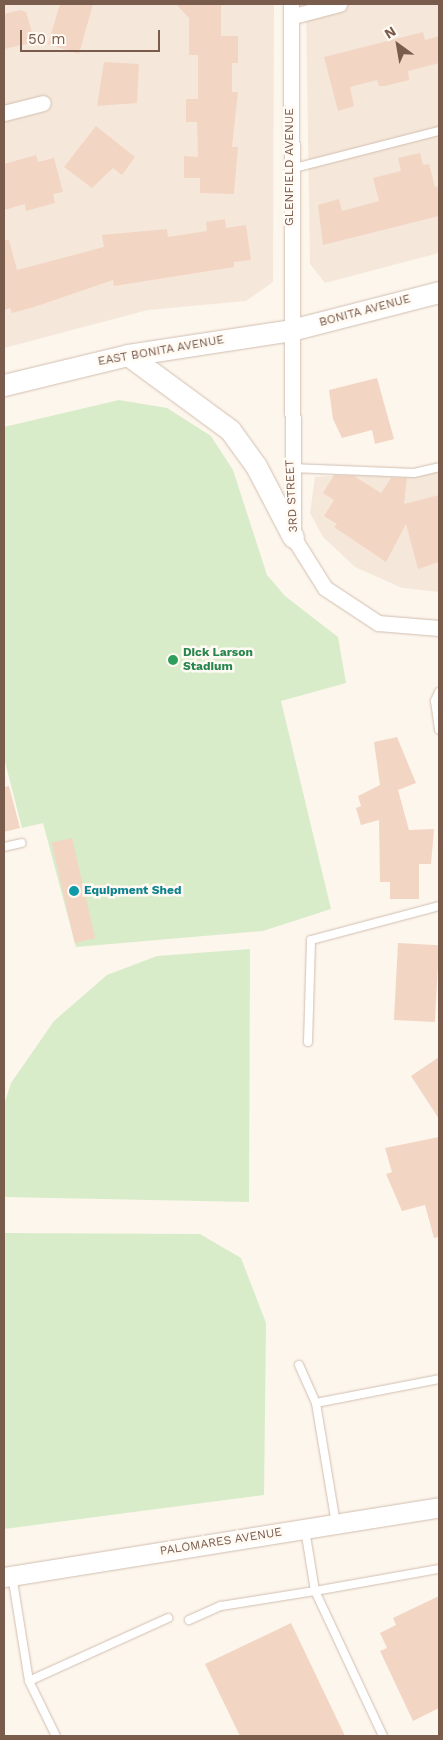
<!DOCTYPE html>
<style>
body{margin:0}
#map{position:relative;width:443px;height:1740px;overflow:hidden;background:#fdf6ec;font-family:"Work Sans",sans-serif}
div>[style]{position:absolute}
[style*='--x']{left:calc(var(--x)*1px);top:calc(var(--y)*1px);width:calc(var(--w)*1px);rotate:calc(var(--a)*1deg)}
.residential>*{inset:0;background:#f5e8da}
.green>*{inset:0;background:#d8ecc9}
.building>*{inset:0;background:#f3d5c3;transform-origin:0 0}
.roads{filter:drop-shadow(0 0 1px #d1beb0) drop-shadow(0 0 1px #d1beb0)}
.service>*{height:8px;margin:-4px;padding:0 4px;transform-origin:4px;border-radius:4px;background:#fff}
.minor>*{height:15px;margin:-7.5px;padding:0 7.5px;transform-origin:7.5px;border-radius:7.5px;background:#fff}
.tertiary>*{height:19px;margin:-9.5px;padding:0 9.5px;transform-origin:9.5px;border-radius:9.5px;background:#fff}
.secondary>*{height:21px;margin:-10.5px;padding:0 10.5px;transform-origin:10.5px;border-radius:10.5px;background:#fff}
.dots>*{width:14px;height:14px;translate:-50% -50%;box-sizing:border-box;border:2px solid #fffaf3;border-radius:50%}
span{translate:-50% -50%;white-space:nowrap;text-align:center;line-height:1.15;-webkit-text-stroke:5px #fffaf3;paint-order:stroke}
.street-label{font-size:12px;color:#7a5c4d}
.leisure-label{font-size:12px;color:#27864d;font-weight:700}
.left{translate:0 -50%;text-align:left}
.culture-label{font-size:12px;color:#0d838f;font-weight:700}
.frame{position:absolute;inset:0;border:5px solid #7a5c4d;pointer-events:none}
.north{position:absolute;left:373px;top:20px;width:50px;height:50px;-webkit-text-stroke:4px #fffaf3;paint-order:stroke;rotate:328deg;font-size:14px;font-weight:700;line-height:20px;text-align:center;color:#7a5c4d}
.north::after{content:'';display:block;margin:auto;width:18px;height:22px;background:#7a5c4d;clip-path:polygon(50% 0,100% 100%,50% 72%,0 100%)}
.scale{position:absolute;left:20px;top:30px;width:140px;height:22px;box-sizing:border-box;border:2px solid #7a5c4d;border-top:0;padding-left:6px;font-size:15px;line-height:18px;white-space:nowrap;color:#7a5c4d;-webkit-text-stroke:4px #fffaf3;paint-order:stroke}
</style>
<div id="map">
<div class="residential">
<i style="clip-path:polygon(4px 4px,274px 4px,273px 282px,246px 301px,148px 310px,4px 348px)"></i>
<i style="clip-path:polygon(306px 4px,439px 4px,439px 253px,325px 283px,310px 264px)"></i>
<i style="clip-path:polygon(439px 470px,439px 592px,402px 588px,355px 567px,323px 537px,310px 513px,315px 477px)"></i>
</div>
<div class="green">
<i style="clip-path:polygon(119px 400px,167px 408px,211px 436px,233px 470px,267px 575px,285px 596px,338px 637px,346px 683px,281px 701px,331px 909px,263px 931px,76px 947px,43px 823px,22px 828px,4px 758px,4px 427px)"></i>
<i style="clip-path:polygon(250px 949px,249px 1202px,4px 1197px,4px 1105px,11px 1083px,54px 1021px,107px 975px,157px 956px)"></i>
<i style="clip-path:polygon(4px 1233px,200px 1234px,241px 1258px,266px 1323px,264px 1495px,4px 1529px)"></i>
</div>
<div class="building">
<i style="clip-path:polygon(60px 4px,93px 4px,79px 54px,48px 44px)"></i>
<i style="clip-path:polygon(176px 4px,221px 4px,221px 36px,238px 36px,238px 63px,232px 63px,232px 92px,238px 92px,232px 147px,238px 147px,234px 194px,200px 193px,200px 178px,184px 178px,184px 156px,198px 157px,197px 122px,186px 122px,186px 99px,198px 99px,198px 55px,189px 55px,189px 18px)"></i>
<i style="clip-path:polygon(20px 10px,26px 12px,35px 42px,4px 49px,4px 14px)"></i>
<i style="clip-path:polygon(423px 32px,425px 40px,439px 36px,439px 63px,408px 71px,409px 80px,385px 86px,379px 86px,377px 80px,350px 87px,354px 106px,338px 111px,324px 57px)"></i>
<i style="clip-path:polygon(104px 62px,139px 64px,137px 103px,97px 106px)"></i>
<i style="clip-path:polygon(96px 126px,135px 157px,122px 175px,113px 168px,92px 188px,64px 167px)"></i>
<i style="clip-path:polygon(420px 153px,423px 165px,429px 164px,435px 187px,439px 186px,439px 216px,323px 245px,318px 205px,339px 199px,342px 211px,379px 201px,373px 178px,401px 171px,398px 158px)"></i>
<i style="clip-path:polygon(36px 155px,38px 162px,54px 158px,63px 192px,53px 194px,55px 203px,26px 211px,25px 204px,4px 210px,4px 164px)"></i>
<i style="clip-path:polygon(225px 219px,226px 228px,246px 225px,251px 260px,234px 262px,234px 267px,114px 286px,113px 280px,34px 307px,12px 313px,10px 308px,4px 310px,4px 240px,9px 240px,17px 270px,104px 247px,102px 235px,167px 229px,168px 237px,207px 231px,206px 222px)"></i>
<i style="clip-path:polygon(377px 378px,394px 439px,375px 444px,372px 430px,342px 438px,333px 419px,329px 390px)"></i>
<i style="clip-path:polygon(334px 475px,354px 476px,381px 493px,391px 478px,407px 478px,404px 504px,439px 495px,439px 562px,418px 569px,406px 524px,386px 562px,334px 527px,337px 524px,324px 516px,334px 500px,323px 493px)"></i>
<i style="clip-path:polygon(397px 737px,416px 783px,398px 790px,409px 830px,434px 829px,431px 864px,419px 864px,419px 899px,390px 899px,390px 882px,380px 882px,379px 820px,361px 825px,356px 808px,361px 806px,358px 796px,380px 785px,374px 742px)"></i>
<i style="clip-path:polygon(9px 786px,20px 828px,4px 832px,4px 787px)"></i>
<i style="left:72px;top:838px;width:103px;height:21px;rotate:77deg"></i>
<i style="left:398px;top:943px;width:41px;height:77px;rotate:3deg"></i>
<i style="clip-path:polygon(439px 1057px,439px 1119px,411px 1076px)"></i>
<i style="clip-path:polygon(439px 1137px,439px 1237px,434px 1238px,425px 1205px,402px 1211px,386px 1174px,392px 1172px,385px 1148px)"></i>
<i style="clip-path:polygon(439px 1596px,439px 1708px,413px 1721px,380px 1651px,387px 1648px,380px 1633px,396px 1625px,393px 1618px)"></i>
<i style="clip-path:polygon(291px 1623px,345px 1736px,240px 1736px,205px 1664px)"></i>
</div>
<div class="roads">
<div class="service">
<i style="--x:291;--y:169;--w:153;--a:-14.4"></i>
<i style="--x:291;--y:468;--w:123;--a:2.3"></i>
<i style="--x:414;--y:473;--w:26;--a:-13"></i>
<i style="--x:439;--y:692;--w:10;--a:114"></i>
<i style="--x:435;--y:701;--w:29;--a:82"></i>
<i style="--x:4;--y:847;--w:18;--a:-13"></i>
<i style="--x:308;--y:1042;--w:102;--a:-88.3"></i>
<i style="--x:311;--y:940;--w:132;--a:-14.9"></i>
<i style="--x:299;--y:1365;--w:42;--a:65.9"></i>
<i style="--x:316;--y:1403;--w:123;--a:80.6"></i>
<i style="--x:316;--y:1403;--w:125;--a:-11"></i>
<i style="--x:12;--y:1575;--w:107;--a:80.9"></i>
<i style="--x:29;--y:1681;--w:61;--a:63.9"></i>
<i style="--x:189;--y:1620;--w:35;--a:-24"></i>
<i style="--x:221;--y:1606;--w:95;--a:-9.1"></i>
<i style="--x:315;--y:1591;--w:63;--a:-99.2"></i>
<i style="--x:29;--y:1681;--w:153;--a:-24.4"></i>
<i style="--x:383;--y:1736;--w:160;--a:-115.1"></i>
<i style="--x:315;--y:1591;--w:126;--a:-10.1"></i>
</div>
<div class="minor">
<i style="--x:291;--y:4;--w:533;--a:89.79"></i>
<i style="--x:293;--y:537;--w:60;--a:57.9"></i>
<i style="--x:325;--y:588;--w:64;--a:33.4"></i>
<i style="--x:378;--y:623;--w:61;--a:4.7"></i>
<i style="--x:293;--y:16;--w:48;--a:-14.6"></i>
<i style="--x:4;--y:113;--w:40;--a:-14.4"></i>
</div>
<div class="tertiary">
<i style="--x:4;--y:1577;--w:441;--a:-9.1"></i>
</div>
<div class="secondary">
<i style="--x:128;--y:355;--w:127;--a:36.3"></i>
<i style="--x:230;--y:430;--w:44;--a:54.2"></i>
<i style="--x:256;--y:466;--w:80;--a:62.5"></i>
<i style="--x:4;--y:385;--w:128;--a:-13.6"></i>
<i style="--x:128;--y:355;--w:165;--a:-8.7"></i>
<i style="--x:291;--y:330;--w:153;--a:-14.4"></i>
</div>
</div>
<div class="dots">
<i style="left:173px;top:660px;background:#2e9e5b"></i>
<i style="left:74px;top:891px;background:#0f9aa8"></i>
</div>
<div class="street-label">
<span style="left:290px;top:167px;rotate:-90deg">GLENFIELD AVENUE</span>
<span style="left:365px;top:311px;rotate:-15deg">BONITA AVENUE</span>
<span style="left:161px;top:351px;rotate:-10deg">EAST BONITA AVENUE</span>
<span style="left:292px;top:496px;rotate:-93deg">3RD STREET</span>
<span style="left:221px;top:1542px;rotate:-9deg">PALOMARES AVENUE</span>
</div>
<div class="leisure-label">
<span class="left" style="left:183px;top:660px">Dick Larson<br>Stadium</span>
</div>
<div class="culture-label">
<span class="left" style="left:84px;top:891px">Equipment Shed</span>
</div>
<div class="frame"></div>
<div class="north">N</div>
<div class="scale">50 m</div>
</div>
